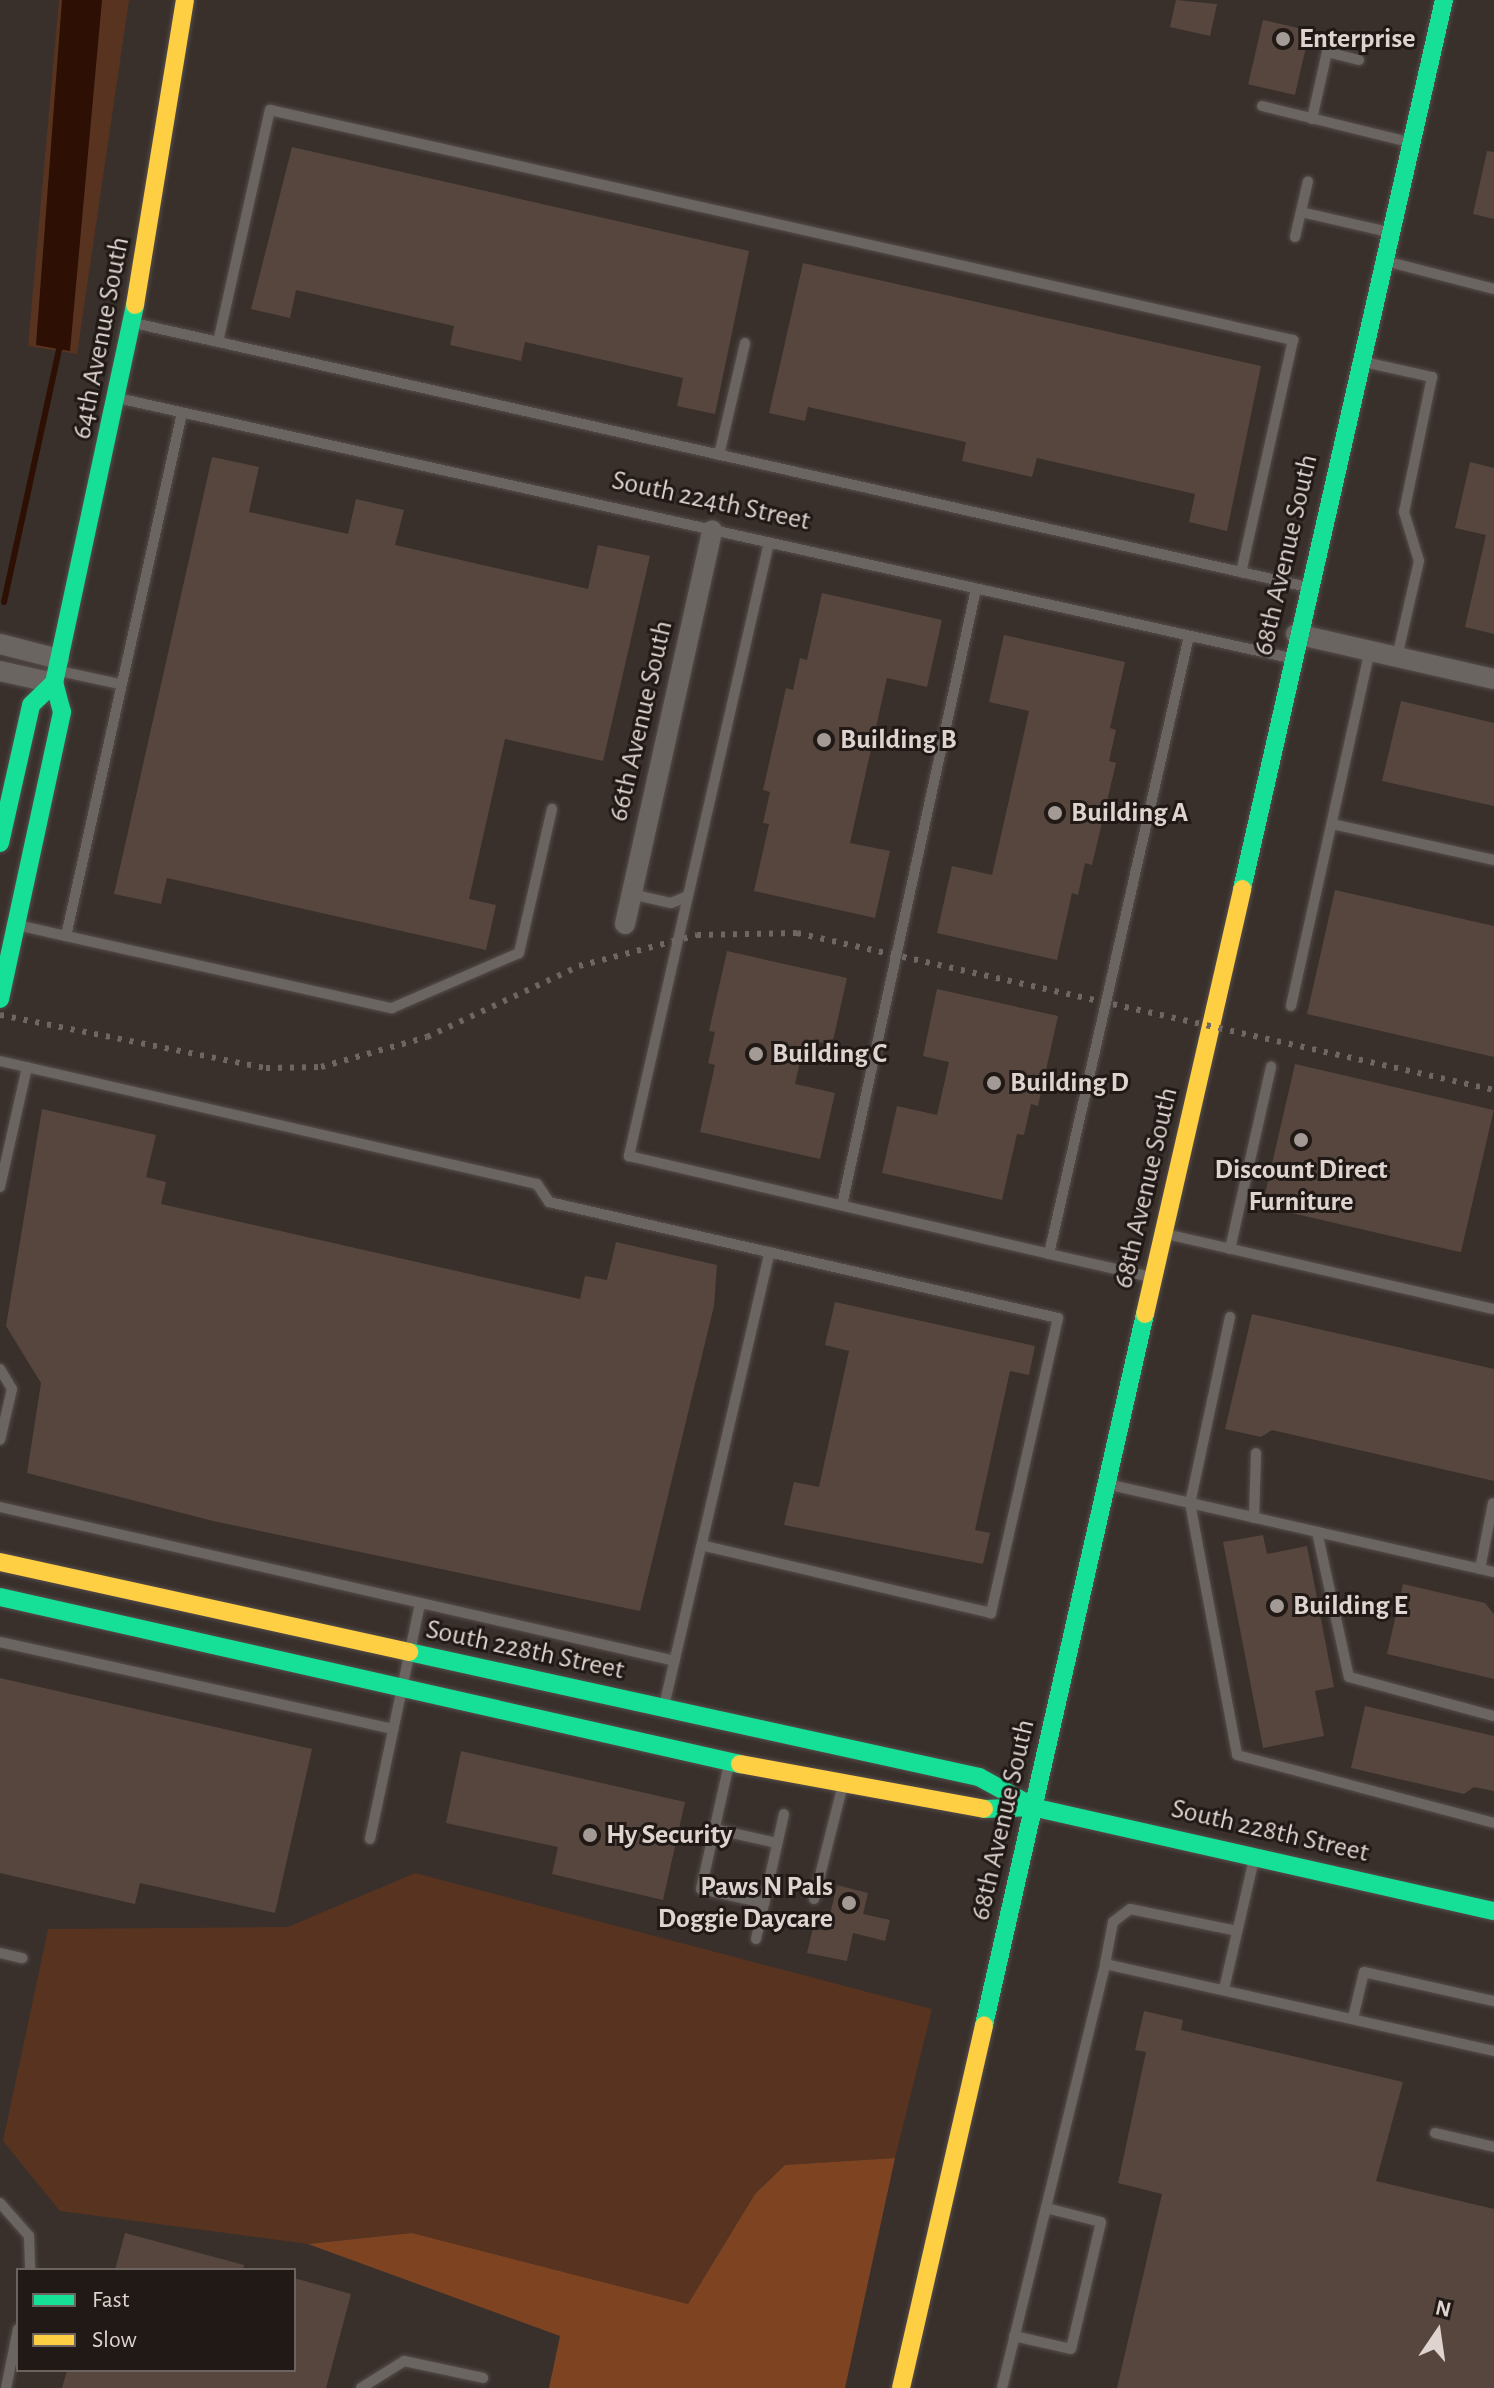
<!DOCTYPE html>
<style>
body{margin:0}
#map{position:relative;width:1494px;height:2388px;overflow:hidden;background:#39302c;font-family:"Alegreya Sans",sans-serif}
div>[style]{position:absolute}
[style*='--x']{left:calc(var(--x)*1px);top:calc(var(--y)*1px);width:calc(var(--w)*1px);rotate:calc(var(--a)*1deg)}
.green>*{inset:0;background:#573320}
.forest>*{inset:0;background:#7e4422}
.water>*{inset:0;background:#2e0f04}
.stream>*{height:6px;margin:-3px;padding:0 3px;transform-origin:3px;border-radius:3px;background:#2e0f04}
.building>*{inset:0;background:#56463d;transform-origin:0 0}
.roads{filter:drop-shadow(0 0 2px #554d4a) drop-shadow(0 0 2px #554d4a)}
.lane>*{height:10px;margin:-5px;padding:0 5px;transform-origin:5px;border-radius:5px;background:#6b6561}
.street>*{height:20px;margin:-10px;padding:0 10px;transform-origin:10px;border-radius:10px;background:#6b6561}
.fast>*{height:18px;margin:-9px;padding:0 9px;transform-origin:9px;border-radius:9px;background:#16e098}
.slow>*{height:18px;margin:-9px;padding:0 9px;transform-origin:9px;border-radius:9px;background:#ffcf43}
.rail>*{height:6px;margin-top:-3px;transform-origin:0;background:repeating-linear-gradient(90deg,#6d6663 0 4px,transparent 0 12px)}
.dots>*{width:22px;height:22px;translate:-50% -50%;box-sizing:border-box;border:4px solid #201915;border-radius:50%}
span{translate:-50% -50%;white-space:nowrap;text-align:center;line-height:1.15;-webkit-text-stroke:6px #201915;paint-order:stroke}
.poi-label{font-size:28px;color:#ded3ce;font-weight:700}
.left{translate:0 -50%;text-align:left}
.right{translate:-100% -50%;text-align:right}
.street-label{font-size:28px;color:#ded3ce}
.legend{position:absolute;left:16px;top:2268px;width:280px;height:104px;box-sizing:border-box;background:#201915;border:2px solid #6c635f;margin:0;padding:10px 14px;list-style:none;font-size:24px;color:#ded3ce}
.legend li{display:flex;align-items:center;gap:16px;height:40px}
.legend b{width:40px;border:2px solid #6c635f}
.north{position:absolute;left:1398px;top:2292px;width:80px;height:80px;-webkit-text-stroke:6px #201915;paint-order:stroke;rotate:13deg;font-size:22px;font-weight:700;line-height:32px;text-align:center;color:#ded3ce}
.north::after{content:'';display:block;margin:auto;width:28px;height:36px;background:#ded3ce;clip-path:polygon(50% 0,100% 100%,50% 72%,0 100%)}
</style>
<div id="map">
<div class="green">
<i style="clip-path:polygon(59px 0,129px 0,77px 354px,28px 346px)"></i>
<i style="clip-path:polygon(415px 1873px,932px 2009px,895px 2158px,785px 2165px,755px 2194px,688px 2304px,412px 2233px,308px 2244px,60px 2211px,3px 2141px,48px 1929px,288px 1927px)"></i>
</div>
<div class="forest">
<i style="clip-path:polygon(895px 2158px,845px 2388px,549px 2388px,560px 2336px,308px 2244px,412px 2233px,688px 2304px,755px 2194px,785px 2165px)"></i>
</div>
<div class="water">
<i style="clip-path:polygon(62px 0,102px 0,70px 351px,36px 345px)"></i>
</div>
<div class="stream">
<i style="--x:4;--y:602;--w:259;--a:-77.7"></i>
</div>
<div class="building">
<i style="clip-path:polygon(1176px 0,1217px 4px,1210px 36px,1170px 27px)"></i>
<i style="left:1263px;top:20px;width:48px;height:66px;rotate:13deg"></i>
<i style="clip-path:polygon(292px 147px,749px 251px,715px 414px,677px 406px,683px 378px,525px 342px,521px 361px,450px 345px,454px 326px,296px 290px,290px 318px,251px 309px)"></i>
<i style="clip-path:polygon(1487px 151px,1494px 152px,1494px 219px,1473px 214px)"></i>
<i style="clip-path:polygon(803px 263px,1261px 366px,1227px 531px,1189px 522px,1195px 494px,1037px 458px,1032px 477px,962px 461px,966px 442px,808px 407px,805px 421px,769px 413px)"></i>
<i style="clip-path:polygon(212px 457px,259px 467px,249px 512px,348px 534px,356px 499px,404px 510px,395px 545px,588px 589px,598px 545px,650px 556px,603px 761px,505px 739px,469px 899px,496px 905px,486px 950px,167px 878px,161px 904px,114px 894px)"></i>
<i style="clip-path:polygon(1470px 462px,1494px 468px,1494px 634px,1465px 627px,1486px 535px,1455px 528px)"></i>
<i style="clip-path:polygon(822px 593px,942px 620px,927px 687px,887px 678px,850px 843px,890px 851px,875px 918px,754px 891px,769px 824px,763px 823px,770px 792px,763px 790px,786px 688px,793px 690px,800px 658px,807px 660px)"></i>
<i style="clip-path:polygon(1004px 635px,1125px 662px,1110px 728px,1116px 730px,1109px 761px,1116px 763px,1092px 865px,1085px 863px,1078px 895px,1072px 893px,1057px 960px,937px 933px,952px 866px,992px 875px,1029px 711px,989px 702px)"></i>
<i style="clip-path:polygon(1401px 701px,1494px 723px,1494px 806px,1382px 781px)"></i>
<i style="clip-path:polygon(1335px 890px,1494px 926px,1494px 1057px,1307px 1014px)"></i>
<i style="clip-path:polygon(727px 951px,847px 978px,832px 1045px,805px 1039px,795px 1084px,835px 1093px,820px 1159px,700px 1132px,715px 1065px,708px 1063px,715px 1032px,709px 1031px)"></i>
<i style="clip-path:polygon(937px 989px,1058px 1016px,1038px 1106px,1031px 1104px,1024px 1135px,1017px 1134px,1002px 1200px,882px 1173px,897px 1106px,937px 1115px,949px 1062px,923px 1056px)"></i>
<i style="left:1295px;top:1064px;width:204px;height:146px;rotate:13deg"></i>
<i style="clip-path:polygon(42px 1109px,156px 1135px,146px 1177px,166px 1182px,161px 1204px,580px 1299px,585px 1276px,607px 1280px,616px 1242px,717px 1265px,714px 1306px,640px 1611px,213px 1521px,27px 1473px,41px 1383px,6px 1326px)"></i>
<i style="clip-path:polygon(835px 1302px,1035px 1346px,1029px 1375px,1010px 1371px,975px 1530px,990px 1533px,983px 1564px,784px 1525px,794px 1482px,819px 1487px,849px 1351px,825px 1345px)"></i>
<i style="clip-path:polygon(1252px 1314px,1494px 1369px,1494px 1481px,1272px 1430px,1261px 1437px,1225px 1429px)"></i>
<i style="clip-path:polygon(1263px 1535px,1267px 1554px,1307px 1546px,1334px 1687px,1315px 1691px,1324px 1736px,1263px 1748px,1223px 1542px)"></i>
<i style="clip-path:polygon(1403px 1584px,1485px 1603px,1494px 1614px,1494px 1679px,1387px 1654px)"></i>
<i style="clip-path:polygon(0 1678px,312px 1749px,275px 1913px,140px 1883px,135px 1904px,0 1873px)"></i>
<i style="clip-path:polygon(1365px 1706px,1494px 1736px,1494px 1791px,1474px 1787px,1464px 1794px,1351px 1768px)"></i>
<i style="clip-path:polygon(461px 1751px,685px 1802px,663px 1900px,552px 1874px,558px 1847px,446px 1823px)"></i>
<i style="clip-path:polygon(837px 1885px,868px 1893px,863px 1914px,890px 1920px,885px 1941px,853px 1933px,847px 1961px,807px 1953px,813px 1928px,826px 1931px)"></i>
<i style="clip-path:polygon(1144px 2011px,1183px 2020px,1181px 2030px,1403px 2082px,1376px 2181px,1494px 2209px,1494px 2388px,1117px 2388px,1162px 2194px,1118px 2183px,1146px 2052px,1135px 2050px)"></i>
<i style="clip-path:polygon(125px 2233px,244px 2265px,243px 2270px,115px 2270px)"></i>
<i style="clip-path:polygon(294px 2278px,351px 2294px,326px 2388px,62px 2388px,67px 2371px,294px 2370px)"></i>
</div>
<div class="roads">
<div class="lane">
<i style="--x:1262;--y:106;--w:151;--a:13.8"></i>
<i style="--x:1312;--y:119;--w:69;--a:-77.4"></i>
<i style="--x:1327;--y:52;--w:33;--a:14"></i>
<i style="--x:1301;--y:212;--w:89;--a:12.9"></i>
<i style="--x:1295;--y:237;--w:57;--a:-76.9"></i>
<i style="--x:1389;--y:262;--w:108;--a:14.4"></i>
<i style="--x:134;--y:323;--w:1202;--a:12.68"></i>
<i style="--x:218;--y:342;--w:238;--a:-77.4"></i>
<i style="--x:270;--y:110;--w:1049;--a:12.67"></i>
<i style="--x:1293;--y:340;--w:238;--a:102.6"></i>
<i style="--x:1364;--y:362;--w:70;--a:12.4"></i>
<i style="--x:1432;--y:377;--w:138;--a:101.7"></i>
<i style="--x:1404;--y:512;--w:51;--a:73"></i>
<i style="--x:1419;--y:561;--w:98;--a:102.9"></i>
<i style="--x:122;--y:399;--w:1196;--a:12.5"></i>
<i style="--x:719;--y:455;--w:115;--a:-76.9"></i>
<i style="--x:59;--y:671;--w:61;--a:12.2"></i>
<i style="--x:1332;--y:824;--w:166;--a:12.5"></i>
<i style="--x:631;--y:894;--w:41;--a:12.7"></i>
<i style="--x:671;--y:903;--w:18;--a:-22"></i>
<i style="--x:688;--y:896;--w:362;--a:-77.1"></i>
<i style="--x:688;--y:896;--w:267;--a:102.8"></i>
<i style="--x:629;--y:1156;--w:431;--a:13.1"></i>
<i style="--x:17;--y:925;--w:50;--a:12.7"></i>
<i style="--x:66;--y:936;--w:536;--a:-77.49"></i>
<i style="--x:66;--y:936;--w:334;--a:12.5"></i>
<i style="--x:392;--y:1008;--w:138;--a:-23.4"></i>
<i style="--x:519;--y:953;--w:148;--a:-77.1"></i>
<i style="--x:1291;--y:1006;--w:364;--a:-77.5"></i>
<i style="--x:0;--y:1061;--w:551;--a:12.9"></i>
<i style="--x:537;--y:1184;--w:22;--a:56"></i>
<i style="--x:549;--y:1202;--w:522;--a:12.84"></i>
<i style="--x:1058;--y:1318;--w:303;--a:102.8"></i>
<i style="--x:991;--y:1613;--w:297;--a:-166.8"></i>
<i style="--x:0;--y:1187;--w:123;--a:-77.3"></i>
<i style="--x:842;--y:1205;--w:630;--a:-77.73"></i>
<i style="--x:1166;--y:1234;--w:336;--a:12.9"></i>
<i style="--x:1230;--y:1249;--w:187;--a:-77.3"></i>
<i style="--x:1151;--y:1277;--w:105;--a:-167.3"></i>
<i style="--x:1049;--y:1254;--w:634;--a:-77.24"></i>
<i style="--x:1230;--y:1317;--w:190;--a:102.1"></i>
<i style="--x:1190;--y:1503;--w:256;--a:79.4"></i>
<i style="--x:1237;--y:1755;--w:266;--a:14.8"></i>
<i style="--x:0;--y:1369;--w:23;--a:59"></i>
<i style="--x:12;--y:1389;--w:52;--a:103.2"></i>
<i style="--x:1111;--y:1485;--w:393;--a:12.8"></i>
<i style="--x:0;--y:1507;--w:692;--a:12.85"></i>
<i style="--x:1254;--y:1518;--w:65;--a:-88.2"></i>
<i style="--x:1317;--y:1532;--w:148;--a:77.6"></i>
<i style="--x:1349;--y:1677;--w:150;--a:15.1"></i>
<i style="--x:1480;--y:1569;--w:67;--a:-78.9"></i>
<i style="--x:0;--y:1642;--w:403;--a:12.5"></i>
<i style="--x:664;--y:1706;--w:466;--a:-76.9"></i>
<i style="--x:729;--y:1764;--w:128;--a:102.6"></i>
<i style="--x:701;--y:1889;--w:65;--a:12.5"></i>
<i style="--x:714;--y:1829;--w:65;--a:12.5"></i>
<i style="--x:370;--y:1839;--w:240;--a:-78"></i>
<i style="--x:814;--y:1899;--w:114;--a:-75.8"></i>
<i style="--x:756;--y:1939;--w:128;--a:-77.4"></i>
<i style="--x:0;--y:1953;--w:23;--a:13"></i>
<i style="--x:1105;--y:1964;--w:43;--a:-79.2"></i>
<i style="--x:1113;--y:1922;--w:21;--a:-37"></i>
<i style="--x:1130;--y:1909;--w:109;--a:11.6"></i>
<i style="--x:1224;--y:1989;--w:133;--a:-77"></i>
<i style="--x:1353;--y:2018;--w:47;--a:-76.6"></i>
<i style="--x:1364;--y:1972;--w:133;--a:12.6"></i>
<i style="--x:1435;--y:2133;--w:61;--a:13.3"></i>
<i style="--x:0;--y:2203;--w:44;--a:48.7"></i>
<i style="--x:29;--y:2236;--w:34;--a:88"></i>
<i style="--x:1014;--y:2336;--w:58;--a:12.8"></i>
<i style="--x:1071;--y:2349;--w:130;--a:-76.7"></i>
<i style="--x:1101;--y:2222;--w:57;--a:-165.7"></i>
<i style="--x:6;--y:2388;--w:60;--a:-78.5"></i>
<i style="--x:361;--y:2388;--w:51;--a:-32.1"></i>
<i style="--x:404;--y:2361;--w:81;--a:12.1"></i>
<i style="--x:1002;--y:2388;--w:436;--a:-76.3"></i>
<i style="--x:1105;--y:1964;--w:399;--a:12.6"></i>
</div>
<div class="street">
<i style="--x:1296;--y:634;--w:203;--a:12.8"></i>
<i style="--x:0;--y:644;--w:61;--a:14.3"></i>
<i style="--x:0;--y:671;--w:55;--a:12.5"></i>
<i style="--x:625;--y:924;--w:403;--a:-77.5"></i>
</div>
<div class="fast">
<i style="--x:0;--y:843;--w:141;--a:-77.3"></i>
<i style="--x:31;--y:705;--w:32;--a:-44"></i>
<i style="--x:1242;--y:889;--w:912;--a:-77.2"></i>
<i style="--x:0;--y:999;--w:294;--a:-77.8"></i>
<i style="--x:62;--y:712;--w:30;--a:-105"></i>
<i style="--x:54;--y:683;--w:387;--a:-77.9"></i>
<i style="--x:0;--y:1597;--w:759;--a:12.72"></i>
<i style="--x:409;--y:1652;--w:584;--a:12.37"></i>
<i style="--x:979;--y:1777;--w:60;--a:28.7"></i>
<i style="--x:984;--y:1809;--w:48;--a:-2.4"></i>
<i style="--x:1032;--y:1807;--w:474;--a:12.7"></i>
<i style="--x:984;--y:2025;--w:729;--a:-77.24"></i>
</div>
<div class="slow">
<i style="--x:135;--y:305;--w:309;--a:-80.7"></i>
<i style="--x:1145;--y:1314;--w:436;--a:-77.1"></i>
<i style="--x:0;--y:1562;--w:419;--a:12.4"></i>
<i style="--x:740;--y:1764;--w:248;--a:10.4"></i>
<i style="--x:901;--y:2388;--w:372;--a:-77.1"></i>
</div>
</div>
<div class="rail">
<i style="--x:0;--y:1015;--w:271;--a:11.3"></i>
<i style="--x:266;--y:1068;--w:55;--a:-1"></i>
<i style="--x:321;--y:1067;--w:110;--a:-15.8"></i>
<i style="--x:427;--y:1037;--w:168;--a:-25"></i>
<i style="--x:579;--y:966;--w:122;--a:-14.7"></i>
<i style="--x:697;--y:935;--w:100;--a:-1.1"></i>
<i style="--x:797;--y:933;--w:714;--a:12.69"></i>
</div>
<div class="dots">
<i style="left:1283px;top:39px;background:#a49a95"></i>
<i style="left:824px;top:740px;background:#a49a95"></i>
<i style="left:1055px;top:813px;background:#a49a95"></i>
<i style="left:756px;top:1054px;background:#a49a95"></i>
<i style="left:994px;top:1083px;background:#a49a95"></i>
<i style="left:1301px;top:1140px;background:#a49a95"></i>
<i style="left:1277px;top:1606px;background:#a49a95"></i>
<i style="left:590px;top:1835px;background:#a49a95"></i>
<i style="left:849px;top:1903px;background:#a49a95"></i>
</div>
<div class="poi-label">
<span class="left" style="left:1299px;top:39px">Enterprise</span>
<span class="left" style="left:840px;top:740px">Building B</span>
<span class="left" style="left:1071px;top:813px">Building A</span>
<span class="left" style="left:772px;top:1054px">Building C</span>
<span class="left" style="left:1010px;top:1083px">Building D</span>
<span style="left:1301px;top:1186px">Discount Direct<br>Furniture</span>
<span class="left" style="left:1293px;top:1606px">Building E</span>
<span class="left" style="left:606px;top:1835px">Hy Security</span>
<span class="right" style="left:833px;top:1903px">Paws N Pals<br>Doggie Daycare</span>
</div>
<div class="street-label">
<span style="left:101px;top:338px;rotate:-79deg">64th Avenue South</span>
<span style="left:711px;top:501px;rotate:12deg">South 224th Street</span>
<span style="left:1286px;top:555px;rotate:-77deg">68th Avenue South</span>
<span style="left:641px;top:721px;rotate:-77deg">66th Avenue South</span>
<span style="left:1146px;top:1188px;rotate:-77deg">68th Avenue South</span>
<span style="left:525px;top:1650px;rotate:12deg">South 228th Street</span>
<span style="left:1003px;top:1820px;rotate:-77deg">68th Avenue South</span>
<span style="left:1270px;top:1831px;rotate:13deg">South 228th Street</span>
</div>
<ul class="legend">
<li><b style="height:10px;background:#16e098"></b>Fast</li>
<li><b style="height:10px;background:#ffcf43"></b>Slow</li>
</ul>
<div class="north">N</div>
</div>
